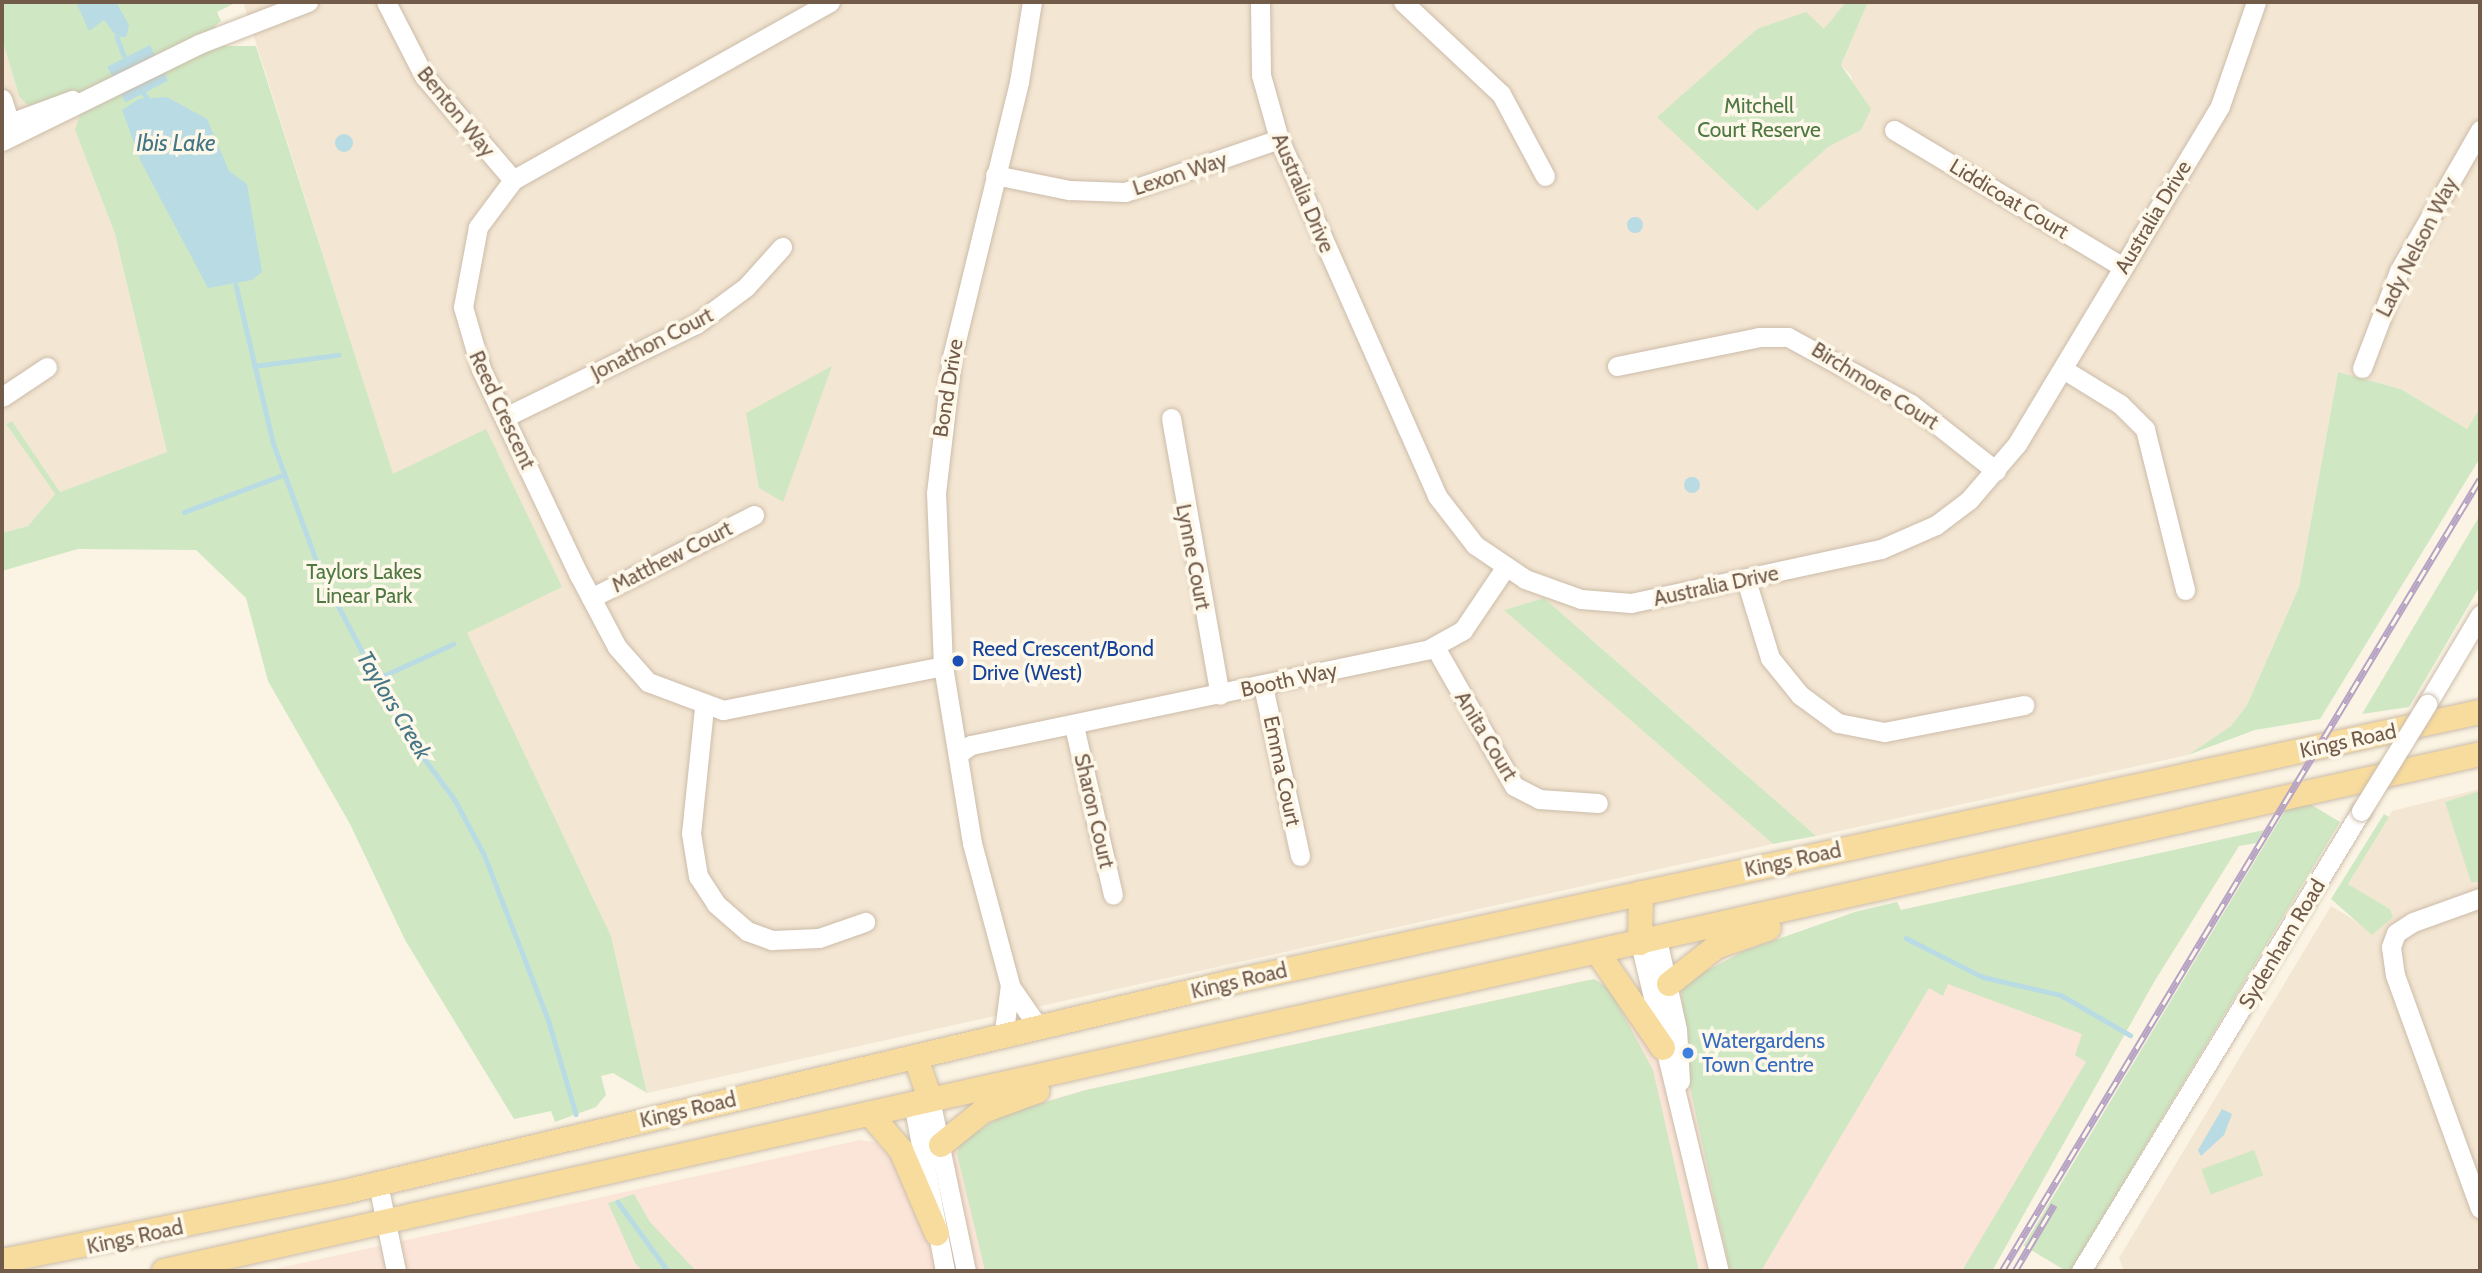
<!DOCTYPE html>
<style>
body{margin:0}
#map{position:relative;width:2482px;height:1273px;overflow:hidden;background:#fbf4e4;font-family:Cabin,sans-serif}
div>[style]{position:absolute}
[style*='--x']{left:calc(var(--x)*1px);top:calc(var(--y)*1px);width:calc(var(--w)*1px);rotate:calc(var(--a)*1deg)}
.residential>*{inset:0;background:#f3e6d2}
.commercial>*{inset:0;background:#fbe5d8}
.green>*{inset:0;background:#cfe8c3;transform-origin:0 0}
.water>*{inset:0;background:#b9dbe4;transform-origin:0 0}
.round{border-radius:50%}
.stream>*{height:4.5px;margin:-2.25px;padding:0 2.25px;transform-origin:2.25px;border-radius:2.25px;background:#b9dbe4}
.roads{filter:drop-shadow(0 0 2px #ccbcaa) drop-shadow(0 0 2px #ccbcaa)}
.minor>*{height:19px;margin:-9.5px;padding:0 9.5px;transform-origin:9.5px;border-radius:9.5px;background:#fff}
.major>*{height:24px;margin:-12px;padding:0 12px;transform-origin:12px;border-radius:12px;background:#f8dc9e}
.rail>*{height:7px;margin-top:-3.5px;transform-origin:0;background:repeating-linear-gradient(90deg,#fef8ea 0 13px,#b7a3c4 0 26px);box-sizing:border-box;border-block:2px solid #b7a3c4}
.bridges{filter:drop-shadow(0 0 2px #ccbcaa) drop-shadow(0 0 2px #ccbcaa)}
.minor-bridge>*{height:19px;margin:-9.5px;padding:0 9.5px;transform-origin:9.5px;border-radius:9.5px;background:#fff}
.dots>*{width:19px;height:19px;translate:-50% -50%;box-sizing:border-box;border:4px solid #fef8ea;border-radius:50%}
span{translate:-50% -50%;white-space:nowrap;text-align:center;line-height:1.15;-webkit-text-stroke:7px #fef8ea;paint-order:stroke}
.park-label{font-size:21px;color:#4f7842}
.street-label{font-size:21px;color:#735b4a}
.transit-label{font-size:21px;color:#164399}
.left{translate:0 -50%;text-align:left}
.shop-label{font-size:21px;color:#366cbe}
.water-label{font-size:23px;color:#457685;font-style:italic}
.frame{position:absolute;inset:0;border:4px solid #735b4a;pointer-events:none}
</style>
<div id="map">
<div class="residential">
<i style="clip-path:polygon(243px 2px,1846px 2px,1824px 30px,1757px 29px,1658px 117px,1757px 211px,1828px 147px,1861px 130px,1851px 75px,1841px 65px,1868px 2px,2480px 2px,2480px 408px,2467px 429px,2401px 389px,2338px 372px,2299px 587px,2247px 705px,2231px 726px,2188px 755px,1816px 836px,1544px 598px,1505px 610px,1773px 844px,647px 1093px,611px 936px,466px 632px,562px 586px,393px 475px)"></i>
<i style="clip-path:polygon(2px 38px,19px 96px,71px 93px,80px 114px,75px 130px,115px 234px,167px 452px,60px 492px,12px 421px,6px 424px,55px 494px,28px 526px,2px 533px)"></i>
<i style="clip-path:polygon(2480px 789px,2480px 1271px,2124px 1271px,2119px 1258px,2331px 906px,2369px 929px,2385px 921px,2390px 909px,2348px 884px,2392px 811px)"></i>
</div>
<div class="commercial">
<i style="clip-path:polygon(2239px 846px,2154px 982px,1992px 1271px,266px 1271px,860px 1140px,875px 1142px,890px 1157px,961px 1142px,1020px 1108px,1086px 1090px,1587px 980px,1602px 982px,1613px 993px,1690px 971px,1696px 977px,1744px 951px,1897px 902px,1901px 910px)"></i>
</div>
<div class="green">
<i style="clip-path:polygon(2px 2px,237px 2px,217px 12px,221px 21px,215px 26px,225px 46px,256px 46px,393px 474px,486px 429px,562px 587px,467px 633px,611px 936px,647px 1093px,613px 1073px,601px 1076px,606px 1095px,596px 1107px,555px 1122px,551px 1111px,514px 1119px,405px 940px,350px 824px,268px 681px,246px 598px,196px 550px,78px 549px,2px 571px,2px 533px,28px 526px,55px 494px,6px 424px,12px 421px,60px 492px,167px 452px,115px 234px,75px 130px,80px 114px,70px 93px,29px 107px,19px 96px,2px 38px)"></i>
<i style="clip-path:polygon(1846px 2px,1868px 2px,1841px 65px,1871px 109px,1861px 130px,1828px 147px,1757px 211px,1657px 117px,1757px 29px,1806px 12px,1824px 29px)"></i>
<i style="clip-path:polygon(832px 366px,783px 502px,759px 488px,746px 413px)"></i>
<i style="clip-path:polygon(2338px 372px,2401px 389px,2467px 429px,2480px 408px,2480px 458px,2320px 719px,2255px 730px,2188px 755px,2231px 726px,2247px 705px,2299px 587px)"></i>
<i style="clip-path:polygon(2480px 515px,2480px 586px,2409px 707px,2362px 714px)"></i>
<i style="clip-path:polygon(1544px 598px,1714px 747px,1816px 836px,1773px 844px,1504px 610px)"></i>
<i style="clip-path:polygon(2480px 791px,2480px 882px,2471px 882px,2445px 802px)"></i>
<i style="clip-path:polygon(2384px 814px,2389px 817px,2348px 884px,2390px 909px,2393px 917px,2372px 935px,2331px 899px)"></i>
<i style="left:2340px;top:822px;width:526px;height:53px;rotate:121deg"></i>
<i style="clip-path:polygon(2264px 830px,2257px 843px,2239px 846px,2154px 982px,1992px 1271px,1962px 1271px,2086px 1062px,2075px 1055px,2082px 1034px,1948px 984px,1943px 996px,1929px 988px,1761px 1271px,1730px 1271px,1689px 1083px,1681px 984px,1744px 951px,1855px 912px,1897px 902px,1901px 910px)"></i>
<i style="clip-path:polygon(1594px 979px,1610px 990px,1653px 1070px,1699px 1271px,985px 1271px,957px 1154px,961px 1142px,1003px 1115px,1086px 1090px)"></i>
<i style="left:2254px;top:1150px;width:27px;height:56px;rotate:70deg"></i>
<i style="clip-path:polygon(634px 1194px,650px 1222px,696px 1271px,643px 1271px,635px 1263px,608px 1203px)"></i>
</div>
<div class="water">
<i style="clip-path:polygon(76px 2px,116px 2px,129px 25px,126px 37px,117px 37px,104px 20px,89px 31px)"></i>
<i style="left:150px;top:45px;width:40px;height:48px;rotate:63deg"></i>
<i style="clip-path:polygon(167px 97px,207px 119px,229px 171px,247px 184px,262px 272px,252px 280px,208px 288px,141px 162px,122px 110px,139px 99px)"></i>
<i class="round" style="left:335px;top:134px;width:18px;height:18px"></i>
<i class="round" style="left:1627px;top:217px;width:16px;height:16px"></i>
<i class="round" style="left:1684px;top:477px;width:16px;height:16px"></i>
<i style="clip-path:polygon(2222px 1109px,2232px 1114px,2224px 1135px,2201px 1156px,2198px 1150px)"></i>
</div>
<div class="stream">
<i style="--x:117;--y:37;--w:19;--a:69"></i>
<i style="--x:143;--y:92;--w:7;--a:56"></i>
<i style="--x:236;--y:285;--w:161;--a:76.7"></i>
<i style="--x:273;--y:442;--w:140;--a:69.9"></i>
<i style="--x:321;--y:573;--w:178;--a:62.3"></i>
<i style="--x:404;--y:731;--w:86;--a:53.5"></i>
<i style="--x:455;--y:800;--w:61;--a:61.8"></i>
<i style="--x:484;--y:854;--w:180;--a:68.8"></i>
<i style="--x:549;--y:1022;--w:96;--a:73.6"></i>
<i style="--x:254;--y:366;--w:85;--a:-7.5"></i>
<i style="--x:184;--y:512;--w:106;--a:-20.5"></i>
<i style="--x:374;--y:680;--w:87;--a:-24.5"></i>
<i style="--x:1906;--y:938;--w:86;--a:26.9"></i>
<i style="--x:1983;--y:977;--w:80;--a:13"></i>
<i style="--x:2061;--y:995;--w:80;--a:30.1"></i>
<i style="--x:618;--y:1202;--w:85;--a:54.1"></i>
</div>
<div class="roads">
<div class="minor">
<i style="--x:386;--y:2;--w:83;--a:62.8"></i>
<i style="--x:424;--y:76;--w:137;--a:49.4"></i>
<i style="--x:830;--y:2;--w:364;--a:150.7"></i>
<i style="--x:513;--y:180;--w:59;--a:126.7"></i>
<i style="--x:478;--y:227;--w:81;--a:100.6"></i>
<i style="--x:463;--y:307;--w:65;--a:73.8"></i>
<i style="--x:481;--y:369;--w:228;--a:64.6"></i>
<i style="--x:579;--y:575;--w:81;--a:62.2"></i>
<i style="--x:617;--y:647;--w:47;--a:48.5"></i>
<i style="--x:648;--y:682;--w:80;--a:20.5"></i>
<i style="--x:723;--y:710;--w:224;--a:-11.3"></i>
<i style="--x:1260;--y:2;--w:73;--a:89.2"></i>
<i style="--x:1261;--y:75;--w:66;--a:74.3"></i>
<i style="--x:1279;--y:139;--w:390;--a:66.1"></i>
<i style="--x:1437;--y:496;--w:62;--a:52.2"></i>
<i style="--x:1475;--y:545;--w:60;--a:34.2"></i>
<i style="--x:1525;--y:579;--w:59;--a:19.7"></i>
<i style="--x:1581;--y:599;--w:50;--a:4.6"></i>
<i style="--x:1631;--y:603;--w:256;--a:-12.2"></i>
<i style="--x:1881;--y:549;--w:60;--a:-23.6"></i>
<i style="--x:1936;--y:525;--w:41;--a:-37.1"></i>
<i style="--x:1969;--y:500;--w:74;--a:-49.4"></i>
<i style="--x:2017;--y:444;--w:394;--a:-59"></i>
<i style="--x:2220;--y:106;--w:110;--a:-70.9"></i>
<i style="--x:1403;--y:2;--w:134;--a:43.2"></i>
<i style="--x:1501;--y:94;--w:93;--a:61.8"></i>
<i style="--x:2;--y:99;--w:36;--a:72"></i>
<i style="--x:2;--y:126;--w:75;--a:-20.4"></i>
<i style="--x:1894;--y:130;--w:267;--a:30.9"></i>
<i style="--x:2;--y:141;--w:220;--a:-26.2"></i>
<i style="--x:199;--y:44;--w:117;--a:-21.1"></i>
<i style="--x:995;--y:175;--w:76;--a:11.5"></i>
<i style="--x:1069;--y:190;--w:56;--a:2"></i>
<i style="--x:1125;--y:192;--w:163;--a:-19"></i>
<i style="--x:1617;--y:366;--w:145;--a:-11.5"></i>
<i style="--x:1759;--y:337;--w:29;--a:0"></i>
<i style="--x:1788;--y:337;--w:140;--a:28.6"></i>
<i style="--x:1911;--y:404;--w:108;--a:38.2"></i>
<i style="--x:2362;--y:368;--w:104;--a:-69.1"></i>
<i style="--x:2399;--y:271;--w:163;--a:-60.1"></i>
<i style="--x:2063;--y:369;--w:67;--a:31.6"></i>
<i style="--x:2120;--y:404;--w:35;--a:45"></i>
<i style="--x:2145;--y:429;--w:166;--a:76"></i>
<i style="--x:2;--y:397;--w:54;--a:-33.7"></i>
<i style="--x:505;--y:417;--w:212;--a:-26"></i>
<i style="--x:696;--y:324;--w:62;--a:-36.5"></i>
<i style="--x:746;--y:287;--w:54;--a:-48"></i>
<i style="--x:1171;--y:418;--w:281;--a:80"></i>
<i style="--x:1746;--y:580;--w:82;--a:72.9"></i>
<i style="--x:1770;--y:658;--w:48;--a:51"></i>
<i style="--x:1800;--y:695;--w:47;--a:36.4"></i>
<i style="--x:1838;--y:723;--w:47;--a:11.1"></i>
<i style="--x:1884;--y:732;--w:143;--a:-10.9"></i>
<i style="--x:591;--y:598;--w:183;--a:-27"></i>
<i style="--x:1435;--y:647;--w:160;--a:60.4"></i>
<i style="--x:1514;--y:786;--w:28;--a:27"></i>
<i style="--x:1539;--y:799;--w:59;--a:3.9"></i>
<i style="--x:1263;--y:686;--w:174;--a:77.7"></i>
<i style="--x:2427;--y:704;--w:104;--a:-59.2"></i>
<i style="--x:704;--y:708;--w:126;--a:95.9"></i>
<i style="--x:691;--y:833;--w:44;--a:80.8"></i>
<i style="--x:698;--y:876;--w:33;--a:57"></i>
<i style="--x:716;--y:904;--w:41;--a:41.1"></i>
<i style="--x:747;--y:931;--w:27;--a:20"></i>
<i style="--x:772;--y:940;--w:47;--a:-2.4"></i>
<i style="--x:819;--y:938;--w:49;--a:-19.2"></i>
<i style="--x:1074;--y:726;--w:173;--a:77"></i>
<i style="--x:958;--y:754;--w:16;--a:-35"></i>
<i style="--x:971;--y:745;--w:468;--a:-11.8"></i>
<i style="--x:1429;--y:649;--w:39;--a:-29"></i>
<i style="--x:1463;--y:630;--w:75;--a:-55.9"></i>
<i style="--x:2480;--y:898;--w:71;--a:160.3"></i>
<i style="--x:2413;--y:922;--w:20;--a:147"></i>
<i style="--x:2396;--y:933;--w:15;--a:110"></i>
<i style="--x:2391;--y:947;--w:28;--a:82"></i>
<i style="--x:2395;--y:975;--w:248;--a:70"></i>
<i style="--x:1657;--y:939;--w:92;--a:77.5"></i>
<i style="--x:1677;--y:1029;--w:52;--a:86.7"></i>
<i style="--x:1640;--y:943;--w:337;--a:76.5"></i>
<i style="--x:1012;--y:989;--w:47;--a:55.3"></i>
<i style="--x:1003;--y:1038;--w:53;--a:-82.5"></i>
<i style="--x:1010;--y:985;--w:147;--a:-105"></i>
<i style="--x:972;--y:843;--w:179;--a:-99.3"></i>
<i style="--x:943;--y:666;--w:173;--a:-92.3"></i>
<i style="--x:936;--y:493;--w:137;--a:-83.3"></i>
<i style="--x:952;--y:357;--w:283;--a:-76.3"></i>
<i style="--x:1019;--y:82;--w:81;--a:-80.8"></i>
<i style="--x:930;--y:1099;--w:176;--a:78.2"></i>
<i style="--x:913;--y:1103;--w:171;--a:79.2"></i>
<i style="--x:378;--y:1184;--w:89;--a:78.3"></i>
<i style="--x:2081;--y:1271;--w:539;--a:-58.67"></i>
</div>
<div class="major">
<i style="--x:1640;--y:943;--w:50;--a:-88.9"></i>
<i style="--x:1598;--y:953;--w:115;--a:55.6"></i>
<i style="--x:1669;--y:984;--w:60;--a:-38.2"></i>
<i style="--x:1716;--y:947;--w:56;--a:-19.7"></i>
<i style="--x:916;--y:1058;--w:43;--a:71.1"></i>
<i style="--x:870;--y:1114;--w:48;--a:49.3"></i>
<i style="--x:901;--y:1150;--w:91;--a:66.8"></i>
<i style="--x:941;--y:1145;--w:54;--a:-39"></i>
<i style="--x:983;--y:1111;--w:58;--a:-20.3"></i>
<i style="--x:2;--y:1261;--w:349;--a:-11.4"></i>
<i style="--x:344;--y:1192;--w:912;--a:-13.31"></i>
<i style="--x:1232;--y:982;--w:1277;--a:-12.21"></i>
<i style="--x:164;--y:1271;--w:2373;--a:-12.58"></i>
</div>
</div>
<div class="rail">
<i style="--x:2002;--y:1271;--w:925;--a:-58.89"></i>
<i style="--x:2015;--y:1271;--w:77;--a:-59.4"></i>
</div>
<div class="bridges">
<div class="minor-bridge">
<i style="--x:2361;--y:811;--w:126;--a:-58.3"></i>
</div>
</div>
<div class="dots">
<i style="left:958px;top:661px;background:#1a4fb4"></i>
<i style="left:1688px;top:1053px;background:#3f7fe0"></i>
</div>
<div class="park-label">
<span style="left:1759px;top:118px">Mitchell<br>Court Reserve</span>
<span style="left:364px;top:584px">Taylors Lakes<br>Linear Park</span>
</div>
<div class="street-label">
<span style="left:456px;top:112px;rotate:51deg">Benton Way</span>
<span style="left:1180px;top:174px;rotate:-18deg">Lexon Way</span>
<span style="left:1303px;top:193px;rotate:67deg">Australia Drive</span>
<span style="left:2009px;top:199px;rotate:31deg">Liddicoat Court</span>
<span style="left:2153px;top:217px;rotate:-59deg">Australia Drive</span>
<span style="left:2417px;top:247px;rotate:-63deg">Lady Nelson Way</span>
<span style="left:652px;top:344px;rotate:-27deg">Jonathon Court</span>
<span style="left:1875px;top:386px;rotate:32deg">Birchmore Court</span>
<span style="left:948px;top:388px;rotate:-81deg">Bond Drive</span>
<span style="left:502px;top:410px;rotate:65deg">Reed Crescent</span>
<span style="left:672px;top:557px;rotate:-27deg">Matthew Court</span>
<span style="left:1193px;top:557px;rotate:79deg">Lynne Court</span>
<span style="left:1716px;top:586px;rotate:-12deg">Australia Drive</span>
<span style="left:1289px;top:680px;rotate:-12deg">Booth Way</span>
<span style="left:1486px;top:736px;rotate:59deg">Anita Court</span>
<span style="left:2348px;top:741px;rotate:-12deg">Kings Road</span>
<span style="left:1282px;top:771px;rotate:78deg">Emma Court</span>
<span style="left:1094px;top:811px;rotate:77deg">Sharon Court</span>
<span style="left:1793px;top:860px;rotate:-12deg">Kings Road</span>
<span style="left:2282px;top:944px;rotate:-59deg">Sydenham Road</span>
<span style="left:1239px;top:981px;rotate:-13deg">Kings Road</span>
<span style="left:688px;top:1110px;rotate:-13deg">Kings Road</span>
<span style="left:135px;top:1237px;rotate:-12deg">Kings Road</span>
</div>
<div class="transit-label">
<span class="left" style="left:972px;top:661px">Reed Crescent/Bond<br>Drive (West)</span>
</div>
<div class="shop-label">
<span class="left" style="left:1702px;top:1053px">Watergardens<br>Town Centre</span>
</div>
<div class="water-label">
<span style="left:176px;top:143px">Ibis Lake</span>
<span style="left:394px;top:705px;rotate:59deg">Taylors Creek</span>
</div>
<div class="frame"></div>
</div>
